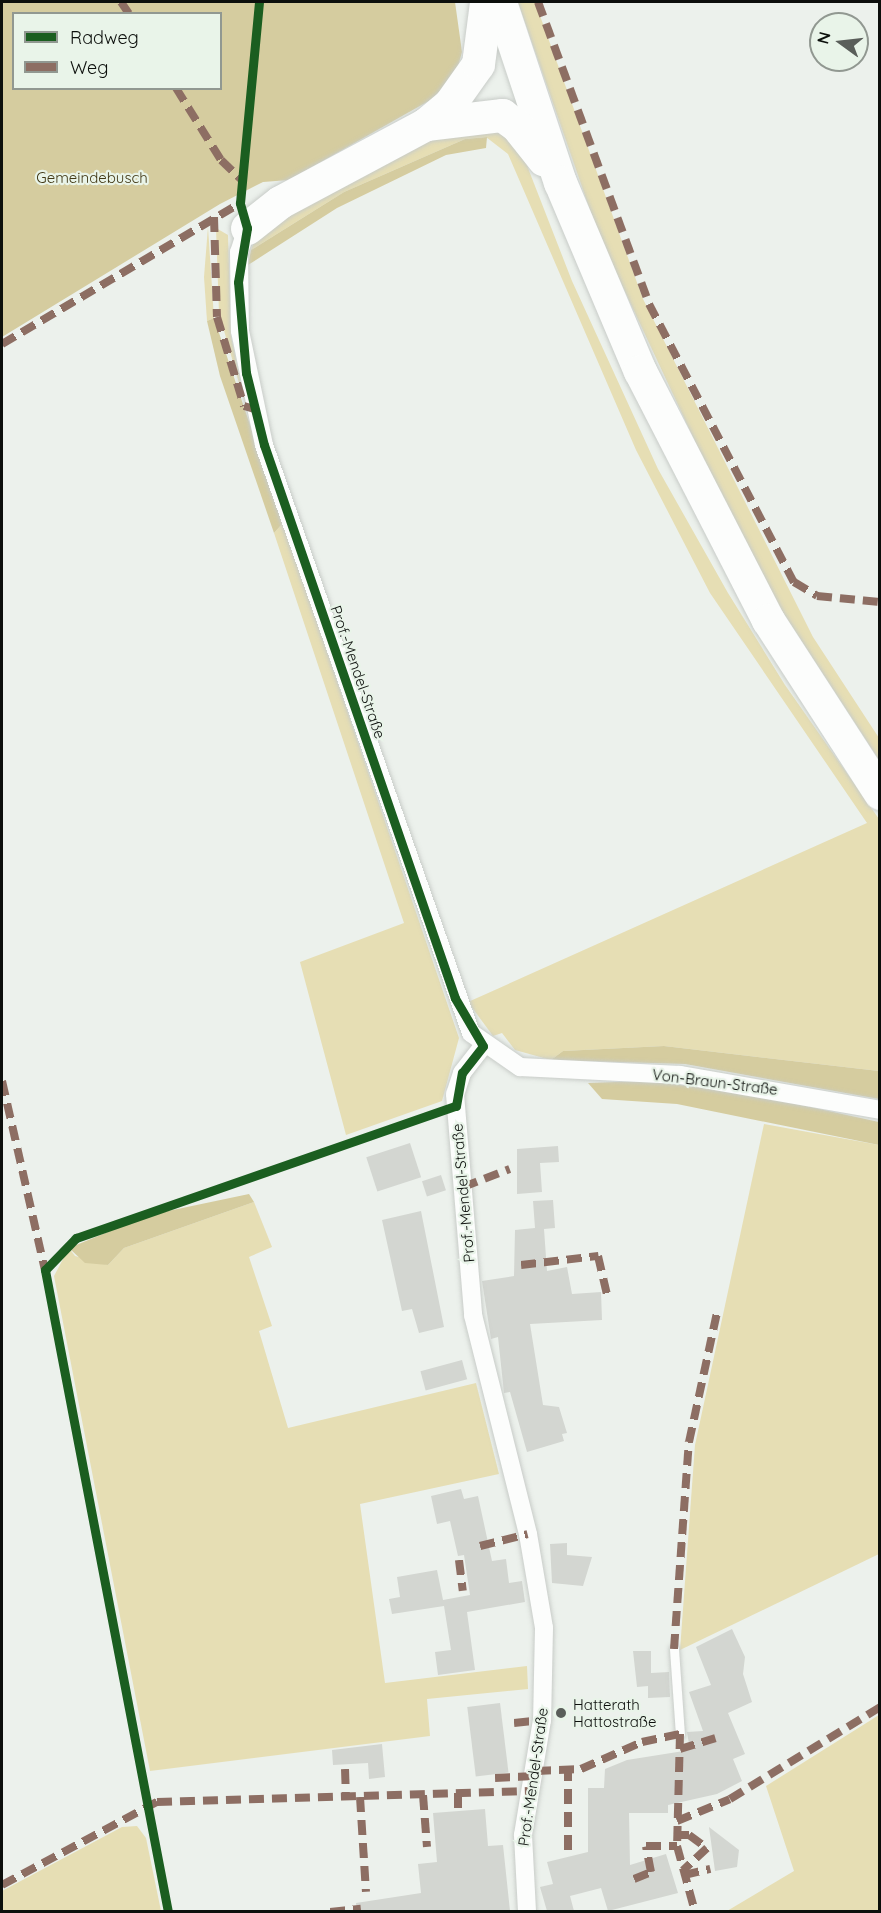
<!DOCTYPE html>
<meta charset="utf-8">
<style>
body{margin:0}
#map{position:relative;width:881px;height:1913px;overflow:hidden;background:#ecf1ec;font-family:Quicksand,sans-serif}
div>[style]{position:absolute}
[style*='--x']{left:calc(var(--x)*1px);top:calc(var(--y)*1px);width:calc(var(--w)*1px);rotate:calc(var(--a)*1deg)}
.green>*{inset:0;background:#e6deb4}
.forest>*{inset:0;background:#d5cc9f}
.building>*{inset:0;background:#d3d6d1;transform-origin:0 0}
.roads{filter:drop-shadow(0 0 2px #c8ccc8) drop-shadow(0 0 2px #c8ccc8)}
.lane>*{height:9px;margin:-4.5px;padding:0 4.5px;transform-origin:4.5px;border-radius:4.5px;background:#fcfdfc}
.street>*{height:18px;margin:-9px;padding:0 9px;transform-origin:9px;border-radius:9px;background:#fcfdfc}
.highway>*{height:33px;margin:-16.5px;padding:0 16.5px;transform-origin:16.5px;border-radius:16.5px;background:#fcfdfc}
.quiet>*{height:8px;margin-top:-4px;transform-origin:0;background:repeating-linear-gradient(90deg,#8d6e63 0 15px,transparent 0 23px)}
.cycleway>*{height:9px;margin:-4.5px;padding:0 4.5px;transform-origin:4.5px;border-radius:4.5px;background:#1b5e20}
.dots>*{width:16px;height:16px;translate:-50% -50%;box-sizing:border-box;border:3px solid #e9f4e9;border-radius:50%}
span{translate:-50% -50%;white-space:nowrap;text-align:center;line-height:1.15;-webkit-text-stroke:4.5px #e9f4e9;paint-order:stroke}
.park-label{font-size:15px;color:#403714}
.street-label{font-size:15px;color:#0c0f0c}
.poi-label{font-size:15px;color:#0c0f0c}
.left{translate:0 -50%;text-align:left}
.frame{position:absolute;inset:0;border:3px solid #0c0f0c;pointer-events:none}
.legend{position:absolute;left:12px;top:12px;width:210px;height:78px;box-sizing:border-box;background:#e9f4e9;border:2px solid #919891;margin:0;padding:8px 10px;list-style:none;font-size:18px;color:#0c0f0c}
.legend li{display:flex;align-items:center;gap:12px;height:30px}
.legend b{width:30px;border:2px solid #919891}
.north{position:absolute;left:809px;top:12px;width:60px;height:60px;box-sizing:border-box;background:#e9f4e9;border:2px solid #919891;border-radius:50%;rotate:285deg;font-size:16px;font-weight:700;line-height:24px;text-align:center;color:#0c0f0c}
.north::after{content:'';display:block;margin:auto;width:21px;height:27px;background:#5a5e5a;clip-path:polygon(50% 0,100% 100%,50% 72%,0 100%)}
</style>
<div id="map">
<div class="green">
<i style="clip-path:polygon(518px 2px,535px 2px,643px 299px,813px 637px,879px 738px,879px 760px,775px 600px,729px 514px,599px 236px)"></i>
<i style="clip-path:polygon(486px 121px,519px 145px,572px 281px,658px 469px,728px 593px,785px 685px,879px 819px,879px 1071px,664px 1046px,563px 1051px,551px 1060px,515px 1050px,502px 1033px,493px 1036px,468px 1002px,867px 823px,710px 593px,636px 450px,508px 154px,486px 137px,465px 139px,344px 192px,251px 250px,258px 232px,419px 143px)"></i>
<i style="clip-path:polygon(208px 227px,214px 318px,207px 321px,204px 277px)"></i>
<i style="clip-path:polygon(216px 228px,228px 235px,231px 336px,245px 404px,219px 313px)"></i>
<i style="clip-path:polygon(283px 523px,459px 1038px,442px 1101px,346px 1135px,300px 962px,404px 923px,274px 533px)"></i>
<i style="clip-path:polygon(764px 1124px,879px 1145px,879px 1554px,680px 1650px,695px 1445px)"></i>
<i style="clip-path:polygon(254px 1202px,272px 1247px,249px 1257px,272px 1326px,259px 1331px,288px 1428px,476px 1383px,499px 1474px,360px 1504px,385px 1683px,527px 1666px,528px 1689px,427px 1699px,430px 1736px,150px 1771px,54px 1276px,69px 1248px,75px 1256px,108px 1265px,124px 1248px)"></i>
<i style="clip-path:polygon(879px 1715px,879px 1911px,727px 1911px,794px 1871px,766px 1786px)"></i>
<i style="clip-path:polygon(137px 1826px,146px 1838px,161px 1911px,2px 1911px,2px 1891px,122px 1827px)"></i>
</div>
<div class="forest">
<i style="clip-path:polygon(evenodd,2px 2px,455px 2px,462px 52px,457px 70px,434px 98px,289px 180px,263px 182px,220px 204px,2px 337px,2px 2px,14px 14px,220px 14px,220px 88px,14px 88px,14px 14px)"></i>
<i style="clip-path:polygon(487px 137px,486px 148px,446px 155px,337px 208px,248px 265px,251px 250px,344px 192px,465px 139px)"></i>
<i style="clip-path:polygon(214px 318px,283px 523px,274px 533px,220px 376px,207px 321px)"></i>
<i style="clip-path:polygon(664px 1046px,879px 1071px,879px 1099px,685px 1064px,551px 1060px,563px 1051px)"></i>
<i style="clip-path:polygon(644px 1081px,741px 1092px,879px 1122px,879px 1145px,677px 1104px,602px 1099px,588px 1083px)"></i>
<i style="clip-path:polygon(249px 1194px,254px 1202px,124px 1248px,108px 1265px,85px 1263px,69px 1248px,149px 1215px)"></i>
</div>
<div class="building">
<i style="left:410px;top:1143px;width:36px;height:46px;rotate:72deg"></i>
<i style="clip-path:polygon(558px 1146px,559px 1162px,540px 1163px,542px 1192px,517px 1194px,517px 1149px)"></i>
<i style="left:441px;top:1175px;width:16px;height:20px;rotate:72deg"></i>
<i style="clip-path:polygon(553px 1200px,555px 1228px,544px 1229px,547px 1271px,567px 1267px,572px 1294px,601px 1292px,602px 1320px,530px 1324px,543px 1405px,559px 1407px,567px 1433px,562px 1434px,564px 1441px,527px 1452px,510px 1392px,504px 1393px,498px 1337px,491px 1339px,482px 1281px,514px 1276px,515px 1230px,535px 1228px,533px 1201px)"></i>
<i style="clip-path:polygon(421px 1211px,444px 1327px,419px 1333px,412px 1309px,402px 1311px,382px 1220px)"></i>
<i style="left:462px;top:1360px;width:20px;height:43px;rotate:75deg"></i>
<i style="clip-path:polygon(461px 1489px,464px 1499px,478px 1496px,492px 1561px,506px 1559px,509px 1583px,522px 1581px,525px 1602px,467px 1612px,475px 1670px,438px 1675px,435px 1652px,451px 1650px,444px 1606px,392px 1614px,389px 1599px,400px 1597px,397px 1577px,437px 1570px,443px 1600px,470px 1595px,464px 1555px,458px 1556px,450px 1521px,437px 1524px,431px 1496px)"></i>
<i style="clip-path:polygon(567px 1543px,567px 1555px,592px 1557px,583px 1586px,552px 1583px,550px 1544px)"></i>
<i style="clip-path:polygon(732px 1629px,745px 1657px,743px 1674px,752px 1702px,728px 1713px,745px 1754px,733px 1759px,742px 1781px,717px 1794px,668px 1805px,668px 1813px,629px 1813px,630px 1865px,666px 1854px,678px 1893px,608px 1911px,601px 1888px,570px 1896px,574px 1911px,547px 1911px,540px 1887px,553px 1884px,547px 1862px,588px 1852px,588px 1788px,604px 1788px,605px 1769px,627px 1760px,690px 1750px,687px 1732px,703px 1731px,689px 1692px,711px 1685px,696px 1647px)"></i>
<i style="clip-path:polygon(633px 1651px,651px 1651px,651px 1673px,669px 1672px,670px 1697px,648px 1698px,648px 1686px,637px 1687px)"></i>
<i style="left:500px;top:1703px;width:70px;height:33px;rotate:83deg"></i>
<i style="clip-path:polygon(382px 1744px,385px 1777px,369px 1779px,368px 1763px,333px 1765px,332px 1750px)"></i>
<i style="clip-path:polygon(485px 1809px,488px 1846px,503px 1845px,510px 1911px,357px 1911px,356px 1903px,421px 1893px,418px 1864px,437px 1862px,433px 1813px)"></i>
<i style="clip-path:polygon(709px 1827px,739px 1850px,737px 1867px,715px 1871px)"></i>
</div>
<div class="roads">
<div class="lane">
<i style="--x:674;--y:1649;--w:85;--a:86"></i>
</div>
<div class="street">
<i style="--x:247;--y:228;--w:25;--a:108"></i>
<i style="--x:239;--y:252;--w:79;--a:89.3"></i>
<i style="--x:240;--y:331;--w:116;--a:78.1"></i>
<i style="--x:264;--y:445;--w:623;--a:70.61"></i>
<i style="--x:471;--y:1033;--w:60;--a:34.8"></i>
<i style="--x:520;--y:1067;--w:160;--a:2.9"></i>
<i style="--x:680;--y:1075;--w:203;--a:9.9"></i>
<i style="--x:483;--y:1046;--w:34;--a:128"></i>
<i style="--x:462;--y:1073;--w:22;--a:108"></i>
<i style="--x:455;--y:1094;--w:222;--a:85.3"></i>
<i style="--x:473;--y:1315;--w:226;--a:75.9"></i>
<i style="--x:528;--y:1534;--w:95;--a:80.3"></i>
<i style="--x:544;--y:1628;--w:92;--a:91.2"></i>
<i style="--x:542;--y:1720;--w:117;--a:99.4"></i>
<i style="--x:523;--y:1835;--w:77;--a:87"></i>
</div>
<div class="highway">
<i style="--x:500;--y:2;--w:190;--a:71.6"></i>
<i style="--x:560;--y:182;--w:205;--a:67.1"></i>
<i style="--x:640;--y:371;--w:280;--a:62.8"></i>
<i style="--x:768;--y:620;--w:206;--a:57.1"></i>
<i style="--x:426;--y:124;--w:77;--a:-6.8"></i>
<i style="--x:502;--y:115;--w:19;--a:36"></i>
<i style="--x:517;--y:126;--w:43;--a:51.5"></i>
<i style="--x:247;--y:228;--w:42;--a:-38.2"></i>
<i style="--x:280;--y:202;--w:166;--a:-28.1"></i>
<i style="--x:426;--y:124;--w:30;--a:-40"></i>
<i style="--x:449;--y:105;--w:50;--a:-54.7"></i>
<i style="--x:478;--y:64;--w:63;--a:-82.6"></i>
</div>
</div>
<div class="quiet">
<i style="--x:121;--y:2;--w:14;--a:56"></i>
<i style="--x:538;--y:2;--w:322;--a:69.8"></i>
<i style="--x:649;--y:304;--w:314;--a:62.5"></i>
<i style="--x:794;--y:582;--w:27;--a:31"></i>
<i style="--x:817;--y:596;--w:63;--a:5.4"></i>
<i style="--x:176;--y:88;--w:85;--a:58"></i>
<i style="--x:221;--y:160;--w:29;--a:44"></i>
<i style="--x:214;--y:217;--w:100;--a:88.3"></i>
<i style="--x:217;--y:317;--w:93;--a:73.1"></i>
<i style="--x:244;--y:406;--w:15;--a:16"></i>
<i style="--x:2;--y:344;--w:277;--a:-30.6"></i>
<i style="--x:2;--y:1081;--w:194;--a:77.2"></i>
<i style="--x:463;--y:1187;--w:50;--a:-21"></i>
<i style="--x:521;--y:1265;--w:78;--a:-6.7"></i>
<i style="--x:598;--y:1256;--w:44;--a:76.9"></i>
<i style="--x:480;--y:1546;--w:49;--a:-14"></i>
<i style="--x:459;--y:1560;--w:31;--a:83"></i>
<i style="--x:674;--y:1649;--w:208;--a:-85.9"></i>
<i style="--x:689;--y:1442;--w:137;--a:-77.8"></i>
<i style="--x:514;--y:1723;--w:28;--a:-6"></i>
<i style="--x:680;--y:1749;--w:37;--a:-17"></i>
<i style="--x:345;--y:1769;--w:28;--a:88"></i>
<i style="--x:536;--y:1771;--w:45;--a:-2.5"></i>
<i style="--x:581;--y:1769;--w:67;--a:-23.9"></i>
<i style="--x:642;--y:1742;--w:39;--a:-12"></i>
<i style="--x:680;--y:1734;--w:112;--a:91.5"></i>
<i style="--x:677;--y:1846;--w:68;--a:74.7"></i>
<i style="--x:495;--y:1778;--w:39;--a:-3"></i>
<i style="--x:423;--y:1795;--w:52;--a:85.6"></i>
<i style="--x:360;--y:1797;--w:95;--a:86.4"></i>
<i style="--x:458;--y:1808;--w:15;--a:-90"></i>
<i style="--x:677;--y:1821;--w:57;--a:-22.5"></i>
<i style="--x:730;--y:1799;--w:176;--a:-31.5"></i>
<i style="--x:677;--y:1835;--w:12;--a:0"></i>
<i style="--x:689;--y:1835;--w:22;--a:36"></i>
<i style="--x:707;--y:1848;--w:33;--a:137"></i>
<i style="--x:568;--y:1850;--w:78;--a:-90"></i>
<i style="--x:684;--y:1875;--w:27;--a:-13"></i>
<i style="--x:634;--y:1879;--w:18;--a:-22"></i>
<i style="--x:651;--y:1872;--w:26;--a:-101"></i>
<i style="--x:646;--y:1846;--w:31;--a:0"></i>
<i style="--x:2;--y:1885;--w:176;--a:-28.2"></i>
<i style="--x:157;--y:1802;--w:373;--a:-1.7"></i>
<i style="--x:330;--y:1912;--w:31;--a:-6"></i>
</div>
<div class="cycleway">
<i style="--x:168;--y:1912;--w:654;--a:-100.85"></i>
<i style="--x:45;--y:1270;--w:45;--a:-45.9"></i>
<i style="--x:76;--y:1238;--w:402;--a:-19.2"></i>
<i style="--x:456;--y:1106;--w:34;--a:-80"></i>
<i style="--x:462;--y:1073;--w:34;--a:-52"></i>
<i style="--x:483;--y:1046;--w:56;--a:-120.3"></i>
<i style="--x:455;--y:998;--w:585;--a:-109.05"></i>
<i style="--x:264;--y:445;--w:74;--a:-104"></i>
<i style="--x:246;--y:373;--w:91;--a:-95"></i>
<i style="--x:238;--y:282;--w:55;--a:-80.5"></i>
<i style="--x:247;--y:228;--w:26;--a:-106"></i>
<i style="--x:240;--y:203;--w:202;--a:-84.6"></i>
</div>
<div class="dots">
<i style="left:561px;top:1713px;background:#5a5e5a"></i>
</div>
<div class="park-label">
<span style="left:92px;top:178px">Gemeindebusch</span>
</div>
<div class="street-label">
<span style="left:358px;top:672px;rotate:71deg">Prof.-Mendel-Straße</span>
<span style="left:715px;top:1082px;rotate:7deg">Von-Braun-Straße</span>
<span style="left:463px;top:1193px;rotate:-95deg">Prof.-Mendel-Straße</span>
<span style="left:533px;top:1777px;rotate:-82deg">Prof.-Mendel-Straße</span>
</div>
<div class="poi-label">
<span class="left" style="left:573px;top:1713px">Hatterath<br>Hattostraße</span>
</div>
<div class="frame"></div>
<ul class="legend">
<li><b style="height:8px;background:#1b5e20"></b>Radweg</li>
<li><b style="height:8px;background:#8d6e63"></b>Weg</li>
</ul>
<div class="north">N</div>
</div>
